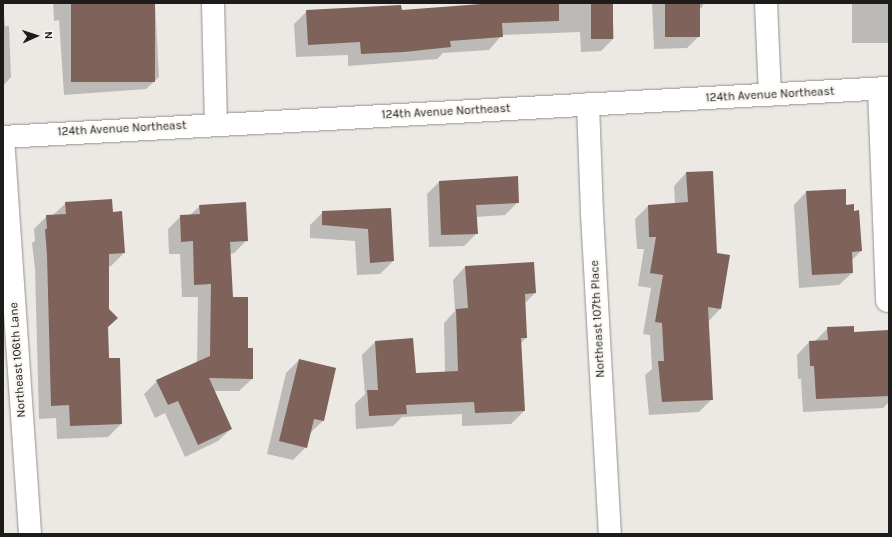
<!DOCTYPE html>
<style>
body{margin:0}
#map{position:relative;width:892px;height:537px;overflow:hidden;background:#ece9e5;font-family:Karla,sans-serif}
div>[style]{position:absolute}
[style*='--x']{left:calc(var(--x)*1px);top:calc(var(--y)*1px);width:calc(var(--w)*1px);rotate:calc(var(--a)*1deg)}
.shadow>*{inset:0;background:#0003;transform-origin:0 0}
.building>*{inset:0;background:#7f6259;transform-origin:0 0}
.roads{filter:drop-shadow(0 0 1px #94918e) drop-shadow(0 0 1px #94918e)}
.street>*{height:22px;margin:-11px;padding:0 11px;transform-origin:11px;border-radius:11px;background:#fff}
.secondary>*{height:22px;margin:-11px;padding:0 11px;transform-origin:11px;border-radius:11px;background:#fff}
span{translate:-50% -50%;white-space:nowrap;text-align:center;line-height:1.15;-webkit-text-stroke:3.5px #f9f6f2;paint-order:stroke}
.street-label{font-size:12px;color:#1d1c1a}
.frame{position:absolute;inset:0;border:4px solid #1d1c1a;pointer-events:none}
.north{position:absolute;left:16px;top:16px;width:40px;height:40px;-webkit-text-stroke:3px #f9f6f2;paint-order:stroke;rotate:87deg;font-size:11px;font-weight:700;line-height:16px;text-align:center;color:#1d1c1a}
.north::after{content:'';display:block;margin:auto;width:14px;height:18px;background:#1d1c1a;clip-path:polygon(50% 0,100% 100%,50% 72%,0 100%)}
</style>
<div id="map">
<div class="shadow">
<i style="clip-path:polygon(3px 3px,5px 26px,9px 26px,11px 77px,3px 86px)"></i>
<i style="clip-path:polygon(53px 3px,155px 3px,159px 77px,146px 89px,64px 95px,59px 20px,54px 21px)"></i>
<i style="clip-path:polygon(507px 3px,612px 3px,614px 38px,601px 51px,581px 52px,580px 32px,502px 35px,489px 50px,443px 53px,437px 59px,348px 66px,348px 55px,296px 57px,294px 24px,307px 11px,401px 11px)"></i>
<i style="clip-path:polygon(652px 3px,703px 3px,703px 6px,699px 10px,700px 35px,687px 48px,654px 49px)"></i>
<i style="left:852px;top:3px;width:37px;height:40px"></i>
<i style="clip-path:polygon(686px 173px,720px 309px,708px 322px,712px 399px,699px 412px,649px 415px,645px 375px,652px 369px,650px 335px,643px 334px,651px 288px,638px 286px,644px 249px,637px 249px,635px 219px,648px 206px,675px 204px,674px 186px)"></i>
<i style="clip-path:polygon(439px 182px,518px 202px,505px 215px,476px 217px,477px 233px,464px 246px,429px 247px,427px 194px)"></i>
<i style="clip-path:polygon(806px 192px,845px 206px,861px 251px,851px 261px,852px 273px,839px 285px,799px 288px,794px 205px)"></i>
<i style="clip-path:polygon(66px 203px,112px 213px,124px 253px,111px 266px,108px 266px,107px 328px,109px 359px,121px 424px,108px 437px,57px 439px,56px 418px,39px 419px,35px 269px,32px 243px,35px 241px,34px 229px,47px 216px,53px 215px)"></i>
<i style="clip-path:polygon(200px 206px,247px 240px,234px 253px,230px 254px,232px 298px,247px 349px,252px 379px,239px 391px,214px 391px,231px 429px,218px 441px,185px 457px,165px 413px,155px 418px,144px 394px,157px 381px,197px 363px,198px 297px,182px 297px,180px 254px,169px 254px,168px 229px,181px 216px,190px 215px)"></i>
<i style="clip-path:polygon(390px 209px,393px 261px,380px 274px,357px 275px,355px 241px,310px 238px,310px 225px,323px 212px)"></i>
<i style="clip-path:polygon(465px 267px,535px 293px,525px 303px,526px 338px,521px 343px,524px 411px,511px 424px,462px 426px,462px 414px,402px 417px,393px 426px,356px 429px,355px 404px,365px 394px,362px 355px,375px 342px,415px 374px,445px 372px,444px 323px,455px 311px,453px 280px)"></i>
<i style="clip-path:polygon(828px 328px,889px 342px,889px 402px,883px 408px,803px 412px,801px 379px,798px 379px,797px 355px,809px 342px,815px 341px)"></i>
<i style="clip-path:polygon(299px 360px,323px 421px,310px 433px,306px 447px,293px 460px,267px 454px,286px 373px)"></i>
</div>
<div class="building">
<i style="left:71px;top:3px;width:84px;height:79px"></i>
<i style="clip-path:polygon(494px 3px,559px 3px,559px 21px,502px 23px,503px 37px,450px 41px,451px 47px,404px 52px,361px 54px,360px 42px,308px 45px,306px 10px,401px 5px,402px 10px)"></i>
<i style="left:591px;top:3px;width:22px;height:36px"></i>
<i style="left:665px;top:3px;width:35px;height:34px"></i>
<i style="clip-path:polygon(713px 171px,717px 253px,730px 255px,721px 309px,708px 307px,713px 400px,662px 402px,658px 361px,664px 361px,662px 323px,655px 322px,663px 275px,650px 273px,656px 237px,649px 237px,648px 205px,688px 202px,686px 172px)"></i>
<i style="clip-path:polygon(518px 176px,519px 203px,476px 205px,478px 234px,441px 235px,439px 181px)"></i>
<i style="clip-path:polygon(846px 189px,846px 205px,854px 204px,854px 211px,859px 210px,862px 251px,852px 252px,853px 273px,812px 275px,806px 191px)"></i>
<i style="clip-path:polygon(112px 199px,113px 212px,122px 211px,125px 253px,109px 254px,109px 309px,118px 318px,108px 327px,109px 358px,120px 358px,122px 424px,70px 426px,69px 405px,51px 406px,47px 255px,45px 229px,47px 229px,46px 215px,66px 214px,65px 202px)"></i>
<i style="clip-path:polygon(246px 202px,248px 241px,230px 242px,233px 297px,248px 297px,248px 348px,253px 348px,253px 379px,209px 378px,232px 429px,198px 445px,178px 401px,168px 405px,156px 380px,210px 356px,211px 284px,194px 285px,193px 241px,181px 242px,180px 215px,200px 214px,199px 205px)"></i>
<i style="clip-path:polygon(391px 208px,394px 261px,370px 263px,368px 229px,322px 225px,322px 211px)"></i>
<i style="clip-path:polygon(534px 262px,536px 293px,525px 294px,527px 338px,521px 338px,525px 411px,475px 413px,474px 402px,406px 405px,407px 414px,369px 416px,367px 390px,378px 390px,375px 341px,413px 338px,416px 373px,458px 371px,456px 309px,468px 308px,465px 266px)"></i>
<i style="clip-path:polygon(854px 326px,854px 332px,888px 330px,889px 396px,816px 399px,814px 366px,810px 366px,809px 341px,828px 340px,827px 327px)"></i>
<i style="clip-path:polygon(299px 359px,336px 368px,324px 421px,314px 419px,307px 448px,279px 441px)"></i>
</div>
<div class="roads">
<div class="street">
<i style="--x:213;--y:3;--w:121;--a:88.6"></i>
<i style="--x:766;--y:3;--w:92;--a:87.5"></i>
<i style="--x:879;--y:89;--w:212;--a:87.8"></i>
<i style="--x:588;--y:104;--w:110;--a:87.9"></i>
<i style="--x:592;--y:214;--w:321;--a:86.8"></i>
<i style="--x:3;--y:137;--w:398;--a:86.1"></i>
</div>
<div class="secondary">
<i style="--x:3;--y:137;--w:887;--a:-3.17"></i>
</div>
</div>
<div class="street-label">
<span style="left:770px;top:95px;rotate:-3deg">124th Avenue Northeast</span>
<span style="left:446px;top:112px;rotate:-3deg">124th Avenue Northeast</span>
<span style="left:122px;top:129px;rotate:-3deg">124th Avenue Northeast</span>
<span style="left:598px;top:319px;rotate:-93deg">Northeast 107th Place</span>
<span style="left:18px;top:360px;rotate:-94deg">Northeast 106th Lane</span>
</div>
<div class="frame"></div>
<div class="north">N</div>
</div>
